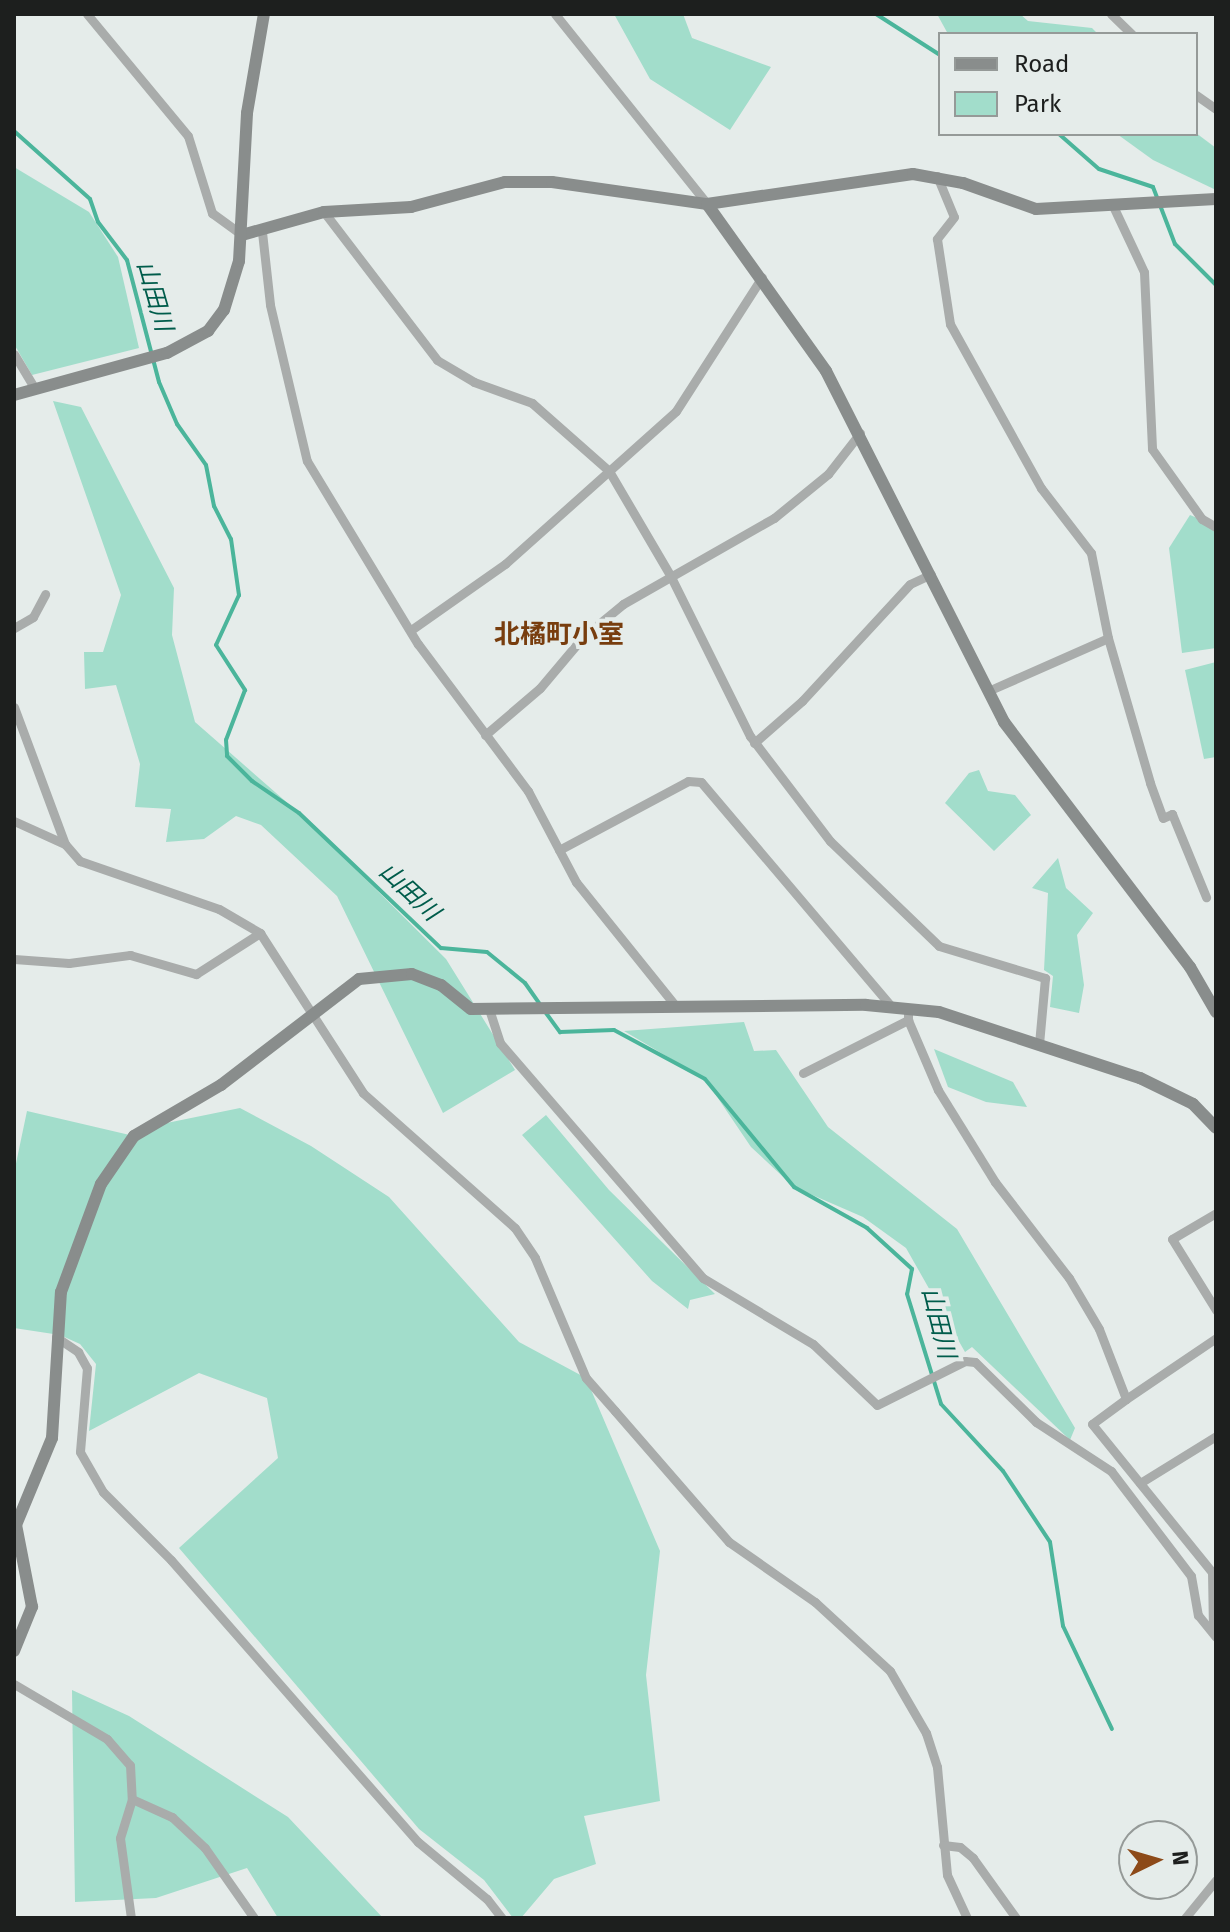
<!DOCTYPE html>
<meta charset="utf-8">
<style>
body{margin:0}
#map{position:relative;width:1230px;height:1932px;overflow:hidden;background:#e5ecea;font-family:"Fira Sans","Noto Sans JP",sans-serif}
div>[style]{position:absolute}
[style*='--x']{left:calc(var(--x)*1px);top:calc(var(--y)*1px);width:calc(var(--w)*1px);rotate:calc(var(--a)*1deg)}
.green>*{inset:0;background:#a2ddcb}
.stream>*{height:4px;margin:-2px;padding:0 2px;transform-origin:2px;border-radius:2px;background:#4bb59b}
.street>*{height:9px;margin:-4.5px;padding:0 4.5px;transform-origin:4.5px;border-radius:4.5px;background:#a9acab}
.secondary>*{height:12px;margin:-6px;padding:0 6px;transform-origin:6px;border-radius:6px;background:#898d8c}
span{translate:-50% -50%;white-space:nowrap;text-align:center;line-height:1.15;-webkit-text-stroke:8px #e5ecea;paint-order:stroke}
.water-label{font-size:24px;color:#005c4b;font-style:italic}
.quarter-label{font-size:26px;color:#783d0e;font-weight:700}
.frame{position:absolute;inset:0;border:16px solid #1d1f1e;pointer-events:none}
.legend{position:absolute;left:938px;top:32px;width:260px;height:104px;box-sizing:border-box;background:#e5ecea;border:2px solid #959a98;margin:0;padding:10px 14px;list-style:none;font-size:24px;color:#1d1f1e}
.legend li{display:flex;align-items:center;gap:16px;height:40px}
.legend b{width:40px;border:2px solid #959a98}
.north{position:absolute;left:1118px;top:1820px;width:80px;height:80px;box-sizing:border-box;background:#e5ecea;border:2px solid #959a98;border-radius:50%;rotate:85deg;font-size:22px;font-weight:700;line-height:32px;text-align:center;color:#1d1f1e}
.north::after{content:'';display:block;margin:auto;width:28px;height:36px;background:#8d4a19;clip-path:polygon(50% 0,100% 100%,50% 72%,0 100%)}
</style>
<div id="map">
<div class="green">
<i style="clip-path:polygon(614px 14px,683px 14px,692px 38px,771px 67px,730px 130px,650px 79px)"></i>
<i style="clip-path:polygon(937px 14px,1020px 14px,1028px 21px,1092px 28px,1098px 34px,948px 34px)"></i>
<i style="clip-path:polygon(1196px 133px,1216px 148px,1216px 190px,1153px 160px,1117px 134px)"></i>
<i style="clip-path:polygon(14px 167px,89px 212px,118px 257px,139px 348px,32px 375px,14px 344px)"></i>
<i style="clip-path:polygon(53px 401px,81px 407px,174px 588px,172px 635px,195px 722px,299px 813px,446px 959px,515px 1070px,443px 1113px,337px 896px,261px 825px,236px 816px,204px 839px,166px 842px,171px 809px,135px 807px,140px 764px,116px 685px,85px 689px,84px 652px,103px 652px,121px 595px)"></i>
<i style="clip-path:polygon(1190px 515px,1216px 526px,1216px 648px,1182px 653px,1169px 548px)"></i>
<i style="clip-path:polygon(1216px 662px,1216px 757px,1204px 759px,1185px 670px)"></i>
<i style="clip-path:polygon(979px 770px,988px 791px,1015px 795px,1031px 815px,994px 851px,945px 803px,969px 773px)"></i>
<i style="clip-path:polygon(1058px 858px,1066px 888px,1093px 913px,1077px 935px,1084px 985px,1079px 1013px,1050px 1007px,1053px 976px,1044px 970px,1048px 893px,1032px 888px)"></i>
<i style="clip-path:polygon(744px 1022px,754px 1051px,776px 1050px,828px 1127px,957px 1229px,1075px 1428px,1070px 1440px,972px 1347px,965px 1352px,906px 1248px,863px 1217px,794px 1187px,751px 1147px,705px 1079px,624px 1031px)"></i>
<i style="clip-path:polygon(934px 1049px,1013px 1082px,1027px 1107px,986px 1102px,948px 1087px)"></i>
<i style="clip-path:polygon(240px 1108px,311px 1146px,389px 1197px,519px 1342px,586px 1378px,660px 1551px,646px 1675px,660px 1801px,584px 1816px,596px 1864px,554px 1879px,521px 1918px,513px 1918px,484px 1880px,419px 1829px,179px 1548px,278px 1458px,267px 1398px,199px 1373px,89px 1431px,96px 1364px,80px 1344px,60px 1335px,14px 1328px,14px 1173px,27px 1111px,134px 1136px,147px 1127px)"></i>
<i style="clip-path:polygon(546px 1115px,609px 1190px,715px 1294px,690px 1300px,688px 1309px,652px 1281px,522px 1135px)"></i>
<i style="clip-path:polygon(72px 1690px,129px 1716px,288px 1817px,383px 1918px,278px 1918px,247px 1868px,156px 1898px,75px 1902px)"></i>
</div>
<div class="stream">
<i style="--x:876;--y:14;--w:76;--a:32.6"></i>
<i style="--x:14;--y:131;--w:102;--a:41.8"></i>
<i style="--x:90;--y:199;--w:24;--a:71"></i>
<i style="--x:98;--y:222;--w:48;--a:52.7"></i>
<i style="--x:127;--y:260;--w:126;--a:75.3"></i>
<i style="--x:159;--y:382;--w:46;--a:66.8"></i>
<i style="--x:177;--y:424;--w:50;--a:54.7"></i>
<i style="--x:206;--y:465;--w:42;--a:79"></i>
<i style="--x:214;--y:506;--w:37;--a:63"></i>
<i style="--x:231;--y:539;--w:57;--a:81.9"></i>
<i style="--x:239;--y:595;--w:55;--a:114.7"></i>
<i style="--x:216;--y:645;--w:54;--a:57.2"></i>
<i style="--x:245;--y:690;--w:53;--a:110.8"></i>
<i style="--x:226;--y:740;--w:16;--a:86"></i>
<i style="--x:227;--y:756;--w:35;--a:45"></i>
<i style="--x:252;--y:781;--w:57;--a:34.2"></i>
<i style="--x:299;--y:813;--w:196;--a:43.6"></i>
<i style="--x:441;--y:948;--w:46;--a:5"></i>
<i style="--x:487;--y:952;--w:49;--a:39.2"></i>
<i style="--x:525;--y:983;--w:28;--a:55"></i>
<i style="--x:1059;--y:134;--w:53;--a:41.2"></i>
<i style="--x:1099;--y:169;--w:57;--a:18.4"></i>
<i style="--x:1153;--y:187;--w:61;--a:68.9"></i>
<i style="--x:1175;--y:244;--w:58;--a:45"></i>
<i style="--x:546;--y:1013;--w:24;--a:54"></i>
<i style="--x:560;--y:1032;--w:54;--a:-2.1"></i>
<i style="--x:614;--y:1030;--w:103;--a:28.3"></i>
<i style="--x:705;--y:1079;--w:140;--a:50.5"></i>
<i style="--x:794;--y:1187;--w:84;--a:29.3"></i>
<i style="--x:867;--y:1228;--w:61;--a:42.3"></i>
<i style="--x:912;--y:1269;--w:25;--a:101"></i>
<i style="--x:907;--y:1294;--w:115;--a:72.8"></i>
<i style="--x:941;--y:1404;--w:91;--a:47.2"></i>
<i style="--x:1003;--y:1471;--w:85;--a:56.5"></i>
<i style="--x:1050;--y:1542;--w:85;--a:81.2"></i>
<i style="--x:1063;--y:1626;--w:114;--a:64.6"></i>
</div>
<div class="street">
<i style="--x:87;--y:14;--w:158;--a:50.4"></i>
<i style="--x:188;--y:136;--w:81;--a:72.7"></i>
<i style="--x:212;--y:213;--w:37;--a:36"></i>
<i style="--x:555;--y:14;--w:243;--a:51.3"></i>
<i style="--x:1111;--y:14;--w:29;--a:44"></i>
<i style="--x:1196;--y:95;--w:24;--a:35"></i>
<i style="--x:937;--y:176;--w:44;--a:67.5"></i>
<i style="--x:954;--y:217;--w:28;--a:128"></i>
<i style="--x:937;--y:239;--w:86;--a:81.3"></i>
<i style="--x:950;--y:324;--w:188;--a:61"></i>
<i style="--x:1041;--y:488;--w:82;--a:52.4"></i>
<i style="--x:1091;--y:553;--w:87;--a:78.7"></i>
<i style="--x:1108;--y:638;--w:151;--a:73.8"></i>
<i style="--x:1150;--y:783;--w:37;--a:70"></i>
<i style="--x:1163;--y:818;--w:10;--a:-24"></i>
<i style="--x:1172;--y:814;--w:90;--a:67.7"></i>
<i style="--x:1113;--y:206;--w:73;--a:64.8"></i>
<i style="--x:1144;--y:272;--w:177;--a:87.4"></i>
<i style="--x:1152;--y:449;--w:86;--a:54.5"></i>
<i style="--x:1202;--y:519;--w:16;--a:30"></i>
<i style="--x:324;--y:212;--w:186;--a:52.6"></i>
<i style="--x:437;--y:360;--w:43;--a:30.7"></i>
<i style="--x:474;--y:382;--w:62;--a:19.9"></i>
<i style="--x:532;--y:403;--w:103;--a:41.4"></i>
<i style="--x:609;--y:471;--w:121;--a:59.6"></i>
<i style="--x:670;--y:575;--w:180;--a:63.6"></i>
<i style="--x:750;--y:736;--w:132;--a:52.7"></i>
<i style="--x:830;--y:841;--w:151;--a:43.9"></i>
<i style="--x:939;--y:946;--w:111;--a:16.8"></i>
<i style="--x:1045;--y:978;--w:66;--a:95.2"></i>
<i style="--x:262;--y:232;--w:73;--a:83.7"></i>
<i style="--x:270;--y:305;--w:160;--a:76.7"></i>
<i style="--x:307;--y:461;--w:214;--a:58.8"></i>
<i style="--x:418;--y:644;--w:184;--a:53.2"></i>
<i style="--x:528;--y:791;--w:103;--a:62.2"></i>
<i style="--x:576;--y:882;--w:156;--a:51.2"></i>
<i style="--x:14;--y:354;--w:41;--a:59"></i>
<i style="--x:14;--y:628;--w:22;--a:-30"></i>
<i style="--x:33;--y:617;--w:26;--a:-62"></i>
<i style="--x:411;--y:630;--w:115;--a:-35.1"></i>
<i style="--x:505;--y:564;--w:229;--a:-41.8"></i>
<i style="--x:676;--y:411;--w:159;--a:-57.3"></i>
<i style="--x:988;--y:691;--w:131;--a:-23.8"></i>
<i style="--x:14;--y:707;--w:146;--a:69.6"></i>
<i style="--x:65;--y:844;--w:23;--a:49"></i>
<i style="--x:80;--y:861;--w:147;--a:19.1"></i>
<i style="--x:219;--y:909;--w:48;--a:30.3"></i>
<i style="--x:260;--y:933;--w:190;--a:57.2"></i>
<i style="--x:363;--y:1093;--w:203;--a:41.6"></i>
<i style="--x:515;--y:1228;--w:36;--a:56"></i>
<i style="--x:535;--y:1258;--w:130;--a:67"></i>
<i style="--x:586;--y:1378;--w:44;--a:48.7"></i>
<i style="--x:615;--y:1411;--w:174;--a:49"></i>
<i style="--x:729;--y:1542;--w:105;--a:34.9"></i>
<i style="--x:815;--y:1602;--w:102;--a:42.6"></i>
<i style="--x:890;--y:1671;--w:72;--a:59.9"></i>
<i style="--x:926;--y:1733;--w:36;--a:72"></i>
<i style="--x:937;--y:1767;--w:108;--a:84.7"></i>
<i style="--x:947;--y:1875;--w:47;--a:65.1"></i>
<i style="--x:485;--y:735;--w:72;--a:-40.5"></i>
<i style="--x:540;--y:688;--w:67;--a:-49.9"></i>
<i style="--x:583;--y:637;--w:52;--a:-39.5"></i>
<i style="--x:623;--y:604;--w:174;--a:-29.7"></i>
<i style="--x:774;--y:518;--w:70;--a:-39.2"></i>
<i style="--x:828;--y:474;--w:52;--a:-52"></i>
<i style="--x:754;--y:743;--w:64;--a:-41.2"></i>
<i style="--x:802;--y:701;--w:159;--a:-47.3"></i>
<i style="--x:910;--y:584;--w:23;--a:-25"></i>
<i style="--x:14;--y:821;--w:56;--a:24.3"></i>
<i style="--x:559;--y:850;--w:146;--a:-28.1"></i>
<i style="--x:688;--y:781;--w:13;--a:4"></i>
<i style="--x:701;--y:782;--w:295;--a:49.7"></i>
<i style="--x:14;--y:959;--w:55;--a:4.2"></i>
<i style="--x:69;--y:963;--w:62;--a:-7.5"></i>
<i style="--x:130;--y:955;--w:69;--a:16.1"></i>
<i style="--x:196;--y:974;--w:76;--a:-32.6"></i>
<i style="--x:908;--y:1008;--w:12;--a:90"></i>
<i style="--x:908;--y:1020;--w:76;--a:66.8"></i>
<i style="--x:938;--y:1090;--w:108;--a:58.2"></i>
<i style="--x:995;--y:1182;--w:121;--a:52.4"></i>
<i style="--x:1069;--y:1278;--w:59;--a:59.5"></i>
<i style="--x:1099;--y:1329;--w:75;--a:68.9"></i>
<i style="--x:1126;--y:1399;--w:42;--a:143.7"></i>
<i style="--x:1092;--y:1424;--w:191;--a:51"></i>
<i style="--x:1212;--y:1572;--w:59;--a:89"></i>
<i style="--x:489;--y:1009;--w:36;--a:72"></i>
<i style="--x:500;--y:1043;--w:311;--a:49.2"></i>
<i style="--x:703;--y:1278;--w:128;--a:31"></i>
<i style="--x:813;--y:1344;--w:88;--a:43.6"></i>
<i style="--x:877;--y:1405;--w:98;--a:-26.6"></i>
<i style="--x:965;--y:1361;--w:10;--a:6"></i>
<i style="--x:975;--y:1362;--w:86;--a:44.5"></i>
<i style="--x:1036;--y:1422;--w:90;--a:33.2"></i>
<i style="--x:1111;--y:1471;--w:132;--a:52.7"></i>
<i style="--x:1191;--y:1576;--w:40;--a:80"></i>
<i style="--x:1198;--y:1615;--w:28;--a:51"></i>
<i style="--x:803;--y:1073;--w:118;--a:-26.8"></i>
<i style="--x:1216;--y:1213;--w:51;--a:149.4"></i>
<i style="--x:1172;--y:1239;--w:84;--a:58.2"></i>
<i style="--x:56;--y:1337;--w:27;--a:34"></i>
<i style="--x:78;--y:1352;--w:18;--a:61"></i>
<i style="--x:87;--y:1368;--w:84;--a:94.8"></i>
<i style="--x:80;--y:1452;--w:46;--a:60.1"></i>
<i style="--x:103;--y:1492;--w:96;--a:45"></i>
<i style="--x:171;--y:1560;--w:375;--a:48.8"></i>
<i style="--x:418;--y:1842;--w:89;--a:39.6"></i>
<i style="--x:487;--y:1899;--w:24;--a:52"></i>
<i style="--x:1126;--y:1399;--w:109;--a:-34.1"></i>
<i style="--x:1140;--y:1483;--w:89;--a:-31.7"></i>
<i style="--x:14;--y:1684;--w:108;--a:30.6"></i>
<i style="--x:107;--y:1739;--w:35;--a:49"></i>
<i style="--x:130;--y:1765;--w:34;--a:87"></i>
<i style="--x:132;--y:1799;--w:41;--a:107.1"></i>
<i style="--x:120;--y:1838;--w:81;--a:82.2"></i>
<i style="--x:132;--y:1799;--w:44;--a:24.2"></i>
<i style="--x:172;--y:1817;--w:45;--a:43.2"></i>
<i style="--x:205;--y:1848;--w:85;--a:55"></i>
<i style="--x:943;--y:1845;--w:17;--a:7"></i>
<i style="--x:960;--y:1847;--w:17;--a:40"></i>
<i style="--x:973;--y:1858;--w:74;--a:54.4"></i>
<i style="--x:1185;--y:1918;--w:49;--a:-50.8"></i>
</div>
<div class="secondary">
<i style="--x:707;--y:204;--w:205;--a:54.5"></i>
<i style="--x:826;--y:371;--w:394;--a:63.1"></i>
<i style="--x:1004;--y:722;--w:308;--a:52.8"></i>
<i style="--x:1190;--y:967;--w:52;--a:60"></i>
<i style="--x:242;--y:235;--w:85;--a:-15.7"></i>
<i style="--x:324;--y:212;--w:87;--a:-3.3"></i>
<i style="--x:411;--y:207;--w:97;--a:-14.9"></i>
<i style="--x:505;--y:182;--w:47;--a:0"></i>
<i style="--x:552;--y:182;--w:157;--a:8.1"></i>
<i style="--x:707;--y:204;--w:208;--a:-8.3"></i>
<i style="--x:913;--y:174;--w:51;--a:10.2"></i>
<i style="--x:963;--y:183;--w:77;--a:19.6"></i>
<i style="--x:1036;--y:209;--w:180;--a:-3.2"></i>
<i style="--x:14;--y:395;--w:159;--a:-15.4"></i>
<i style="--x:167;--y:353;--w:47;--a:-28.2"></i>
<i style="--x:208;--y:331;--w:26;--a:-53"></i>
<i style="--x:224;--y:310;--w:51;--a:-73"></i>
<i style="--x:239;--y:261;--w:148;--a:-86.9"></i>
<i style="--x:247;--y:113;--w:100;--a:-80.3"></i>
<i style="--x:14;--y:1651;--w:48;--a:-67.8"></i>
<i style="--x:32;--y:1607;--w:84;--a:-101"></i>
<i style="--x:16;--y:1525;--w:94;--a:-67.5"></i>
<i style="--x:52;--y:1438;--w:146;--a:-86.5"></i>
<i style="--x:61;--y:1292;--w:115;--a:-69.7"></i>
<i style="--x:101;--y:1184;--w:58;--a:-55.5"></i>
<i style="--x:134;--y:1136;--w:101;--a:-30.4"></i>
<i style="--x:221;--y:1085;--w:174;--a:-37.5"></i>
<i style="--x:359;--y:979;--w:53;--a:-5.4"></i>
<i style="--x:412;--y:974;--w:31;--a:21"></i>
<i style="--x:441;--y:985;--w:38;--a:39"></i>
<i style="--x:471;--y:1009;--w:395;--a:-0.6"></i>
<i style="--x:866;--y:1005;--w:73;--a:5.5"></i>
<i style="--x:939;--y:1012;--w:212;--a:18.2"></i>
<i style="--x:1140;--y:1078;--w:59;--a:26.1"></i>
<i style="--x:1193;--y:1104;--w:33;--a:46"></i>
</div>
<div class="water-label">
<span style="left:154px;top:296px;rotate:74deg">山田川</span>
<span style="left:409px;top:892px;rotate:43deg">山田川</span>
<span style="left:938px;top:1323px;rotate:76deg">山田川</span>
</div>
<div class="quarter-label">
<span style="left:559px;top:635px">北橘町小室</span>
</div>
<div class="frame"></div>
<ul class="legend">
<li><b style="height:10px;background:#898d8c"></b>Road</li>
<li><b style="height:22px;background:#a2ddcb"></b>Park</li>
</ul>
<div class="north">N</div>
</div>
